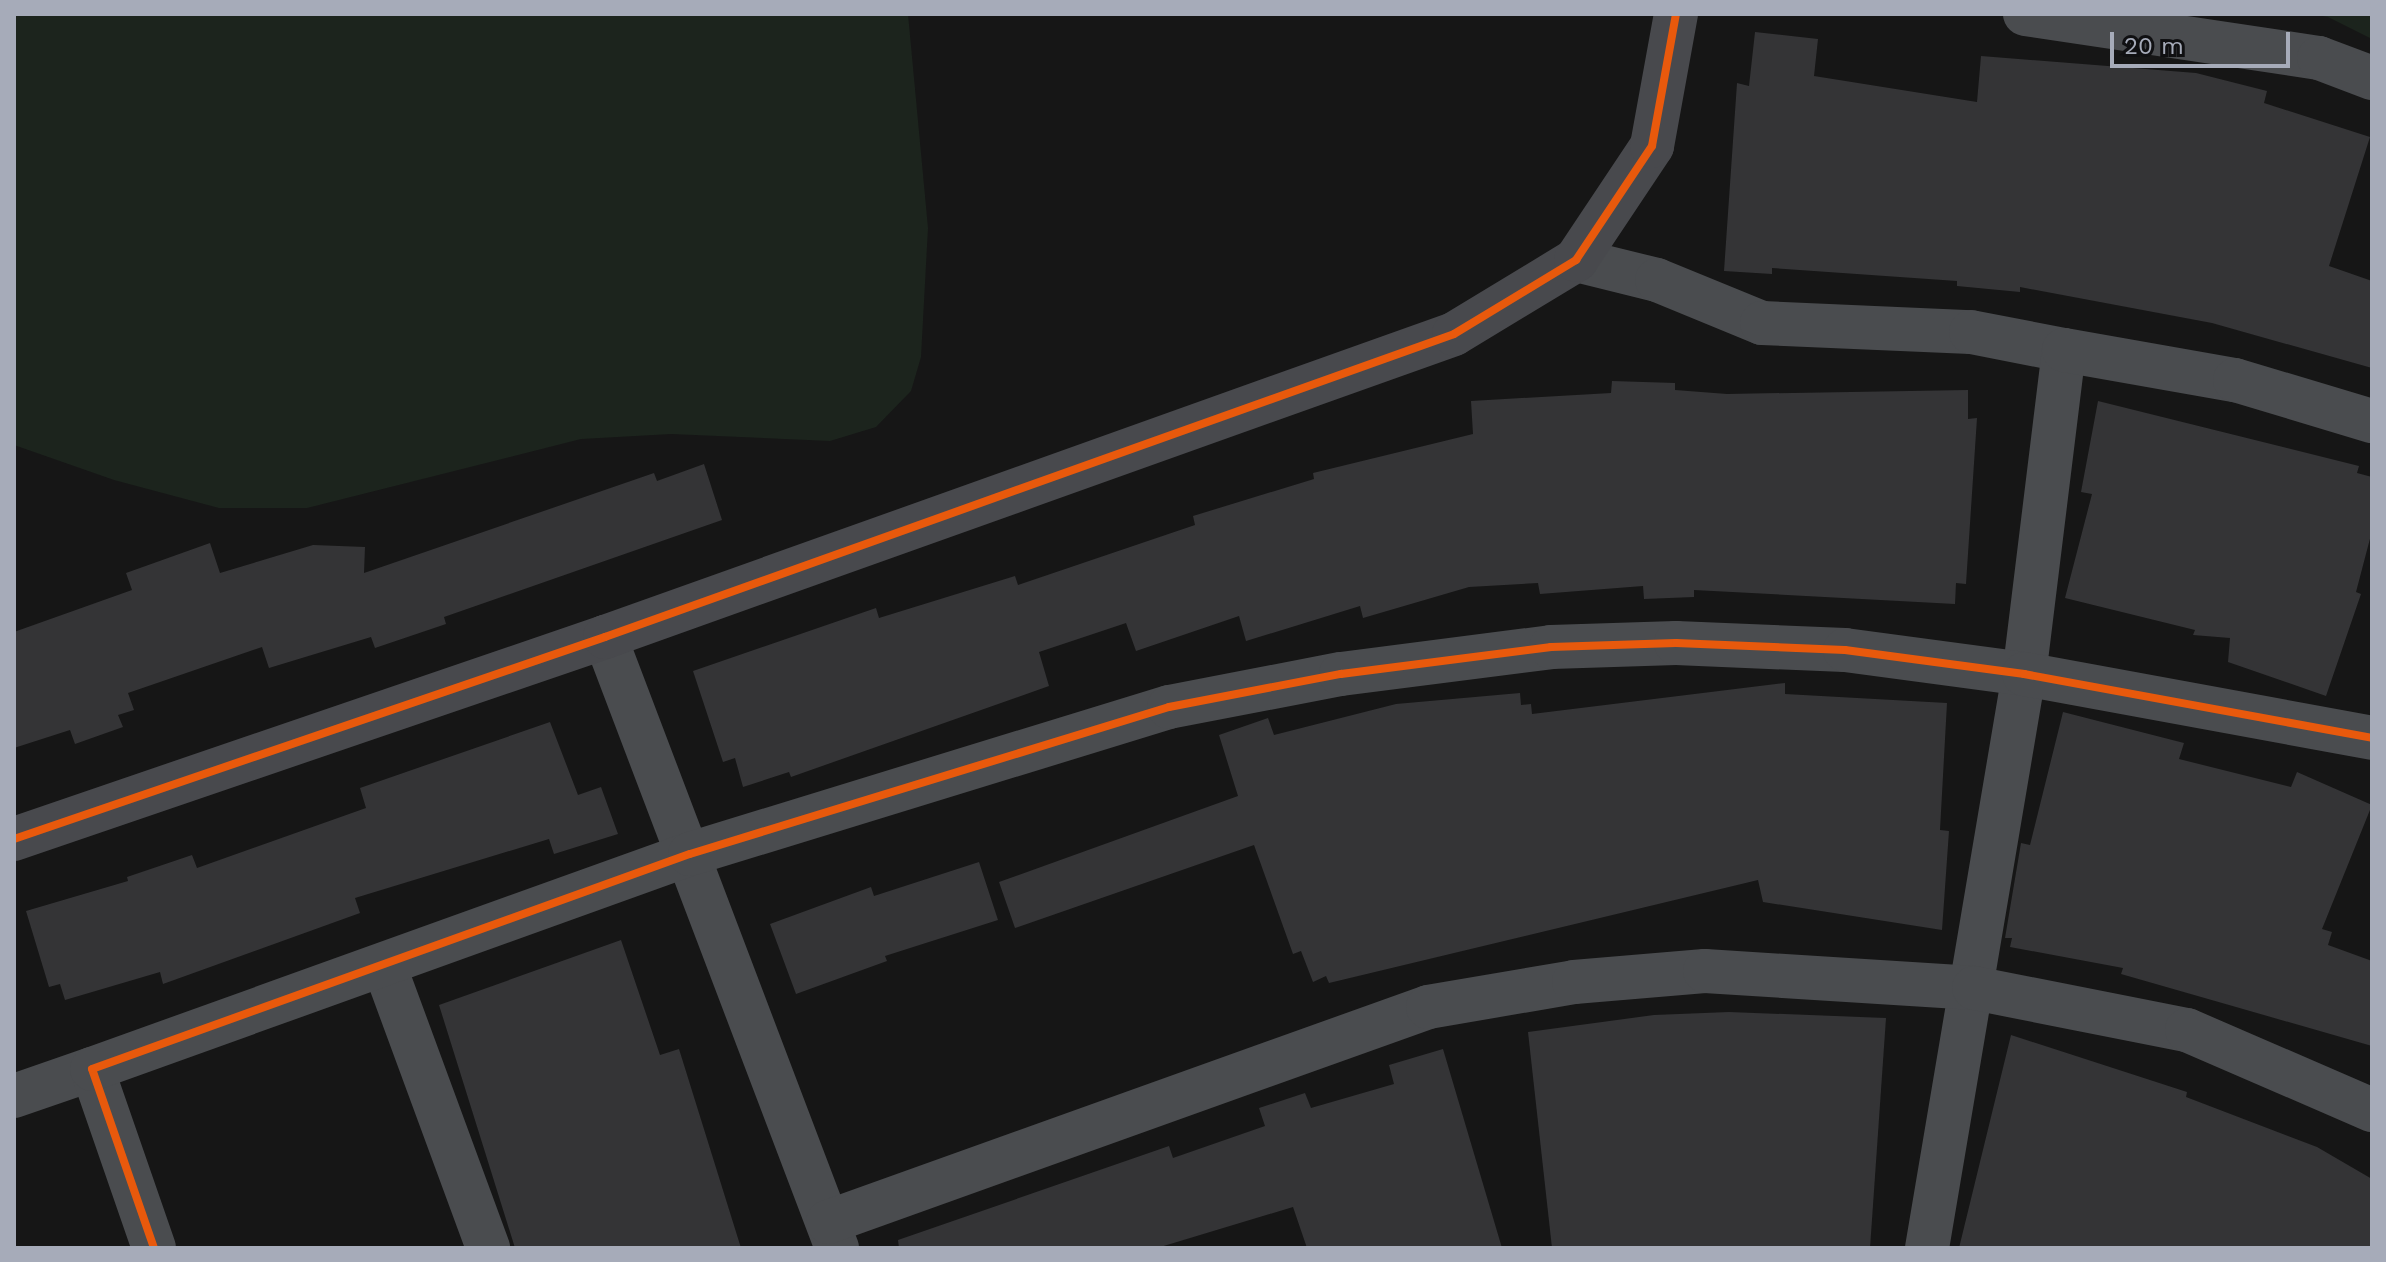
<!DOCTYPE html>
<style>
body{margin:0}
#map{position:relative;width:2386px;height:1262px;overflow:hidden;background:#161616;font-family:"Work Sans",sans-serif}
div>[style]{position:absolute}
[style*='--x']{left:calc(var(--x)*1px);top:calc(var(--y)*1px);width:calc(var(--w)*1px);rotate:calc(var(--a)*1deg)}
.green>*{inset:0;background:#1c241d}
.building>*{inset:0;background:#343436}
.street>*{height:44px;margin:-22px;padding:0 22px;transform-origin:22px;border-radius:22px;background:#4a4c4f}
.secondary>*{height:44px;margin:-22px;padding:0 22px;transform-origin:22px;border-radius:22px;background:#48494d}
.cycleway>*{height:8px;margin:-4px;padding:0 4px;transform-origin:4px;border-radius:4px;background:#e8590c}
span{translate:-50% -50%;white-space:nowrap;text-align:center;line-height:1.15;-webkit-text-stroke:8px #101012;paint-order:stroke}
.frame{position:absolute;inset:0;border:16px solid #a6abb9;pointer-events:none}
.scale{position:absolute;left:2110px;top:32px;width:180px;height:36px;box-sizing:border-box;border:4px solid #a6abb9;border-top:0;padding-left:10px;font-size:24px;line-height:28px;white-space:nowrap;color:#a6abb9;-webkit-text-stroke:6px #101012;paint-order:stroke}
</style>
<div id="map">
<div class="green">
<i style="clip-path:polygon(14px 14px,908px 14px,928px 228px,921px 357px,911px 391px,876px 427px,830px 441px,671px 434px,581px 439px,307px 508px,219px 508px,114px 480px,14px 445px)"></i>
<i style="clip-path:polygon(2311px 14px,2372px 14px,2372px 39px,2328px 17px)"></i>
</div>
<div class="building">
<i style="clip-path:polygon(1755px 32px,1818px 39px,1814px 76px,1977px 102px,1981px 56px,2196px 73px,2267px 91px,2264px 103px,2370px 137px,2329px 266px,2372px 281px,2372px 368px,2212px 323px,2020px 287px,2020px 292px,1957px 286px,1957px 281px,1772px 268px,1772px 274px,1724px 271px,1737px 83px,1749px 86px)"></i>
<i style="clip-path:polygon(1612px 381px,1675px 383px,1675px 390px,1727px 394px,1968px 390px,1968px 419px,1977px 418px,1966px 584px,1956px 583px,1955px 604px,1694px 590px,1694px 597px,1644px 599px,1643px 586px,1540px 594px,1538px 583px,1469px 587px,1363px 618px,1360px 606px,1246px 641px,1239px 616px,1136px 651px,1126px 623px,1039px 652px,1049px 686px,791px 777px,789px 772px,743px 787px,735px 758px,723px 762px,693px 671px,876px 608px,879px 618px,1015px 576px,1018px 585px,1195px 525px,1193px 516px,1314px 479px,1313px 473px,1473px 434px,1471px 401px,1611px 393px)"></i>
<i style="clip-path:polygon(2098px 401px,2359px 466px,2357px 473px,2372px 477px,2372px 531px,2356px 592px,2361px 594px,2326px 696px,2228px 662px,2230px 638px,2193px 635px,2195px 630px,2065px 598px,2092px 494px,2081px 492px)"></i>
<i style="clip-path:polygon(704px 464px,722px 520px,444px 617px,446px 624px,375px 648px,371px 637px,269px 668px,262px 647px,128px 693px,134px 710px,118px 715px,123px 727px,75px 744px,70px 730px,14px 748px,14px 632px,132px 590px,126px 573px,210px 543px,220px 573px,313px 545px,365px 547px,364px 573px,654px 473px,657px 481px)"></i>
<i style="clip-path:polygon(1785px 683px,1785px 694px,1947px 703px,1940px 830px,1949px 831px,1942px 930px,1763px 902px,1758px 880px,1329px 983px,1326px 976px,1313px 982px,1301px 951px,1293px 954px,1254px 845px,1015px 928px,999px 882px,1238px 796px,1219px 735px,1268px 718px,1274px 735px,1396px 704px,1520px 693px,1521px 705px,1531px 704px,1532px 714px)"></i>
<i style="clip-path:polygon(2063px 712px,2184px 743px,2179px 759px,2291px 787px,2297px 772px,2372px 805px,2322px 929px,2332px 932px,2328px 945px,2372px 961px,2372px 1046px,2121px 974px,2123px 968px,2010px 947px,2012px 938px,2005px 938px,2021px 843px,2030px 845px)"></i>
<i style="clip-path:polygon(550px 722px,578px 795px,601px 787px,618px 834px,554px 854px,549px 839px,355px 898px,360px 913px,163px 984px,160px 972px,65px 1000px,60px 984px,49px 987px,26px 911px,128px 881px,127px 877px,192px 855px,197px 868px,366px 808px,360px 788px)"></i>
<i style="clip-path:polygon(979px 862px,998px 920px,885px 956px,887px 961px,796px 994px,770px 924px,871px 887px,874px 896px)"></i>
<i style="clip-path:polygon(621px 940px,660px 1055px,679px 1049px,741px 1248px,515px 1248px,439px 1005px)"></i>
<i style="clip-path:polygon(1729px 1012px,1886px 1018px,1870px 1248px,1552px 1248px,1528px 1032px,1654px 1015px)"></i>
<i style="clip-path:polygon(2011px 1035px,2187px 1092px,2186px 1097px,2317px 1147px,2372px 1179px,2372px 1248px,1959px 1248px)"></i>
<i style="clip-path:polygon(1443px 1049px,1502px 1248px,1307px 1248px,1293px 1207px,1157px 1248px,899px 1248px,898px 1240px,1169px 1146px,1173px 1158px,1265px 1126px,1259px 1108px,1305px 1093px,1311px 1108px,1394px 1084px,1389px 1065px)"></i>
</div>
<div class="street">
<i style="--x:2025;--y:14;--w:297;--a:8.5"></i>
<i style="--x:2319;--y:58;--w:57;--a:20.7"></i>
<i style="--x:1576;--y:260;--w:83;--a:13.9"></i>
<i style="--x:1657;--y:280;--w:113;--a:22.3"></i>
<i style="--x:1762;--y:323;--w:209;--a:2.5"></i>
<i style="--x:1971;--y:332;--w:95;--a:11"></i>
<i style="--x:2064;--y:350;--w:326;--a:97"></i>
<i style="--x:2024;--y:674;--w:582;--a:99.59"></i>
<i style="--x:2064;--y:350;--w:174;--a:10"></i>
<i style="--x:2235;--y:380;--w:143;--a:16.7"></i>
<i style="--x:605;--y:637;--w:654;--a:69.21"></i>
<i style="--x:384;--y:965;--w:302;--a:69.8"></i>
<i style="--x:14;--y:1096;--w:83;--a:-19.1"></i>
<i style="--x:828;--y:1222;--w:637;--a:-19.71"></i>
<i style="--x:1428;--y:1007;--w:148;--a:-9.7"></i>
<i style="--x:1574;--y:982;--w:131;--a:-4.8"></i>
<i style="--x:1705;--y:971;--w:270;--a:3.6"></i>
<i style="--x:1974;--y:988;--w:217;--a:11.2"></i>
<i style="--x:2187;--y:1030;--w:202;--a:23.4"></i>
<i style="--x:154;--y:1248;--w:189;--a:-109.1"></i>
<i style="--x:92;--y:1069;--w:635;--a:-19.78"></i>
<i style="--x:690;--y:854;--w:501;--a:-17.06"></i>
<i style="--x:1169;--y:707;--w:175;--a:-10.9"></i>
<i style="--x:1341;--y:674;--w:212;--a:-7.3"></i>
<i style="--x:1551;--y:647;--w:125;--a:-1.8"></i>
<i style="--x:1676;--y:643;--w:169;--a:2.4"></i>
<i style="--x:1845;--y:650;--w:181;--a:7.6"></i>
<i style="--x:2024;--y:674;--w:354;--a:10.4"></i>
</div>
<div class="secondary">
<i style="--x:14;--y:839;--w:625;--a:-18.87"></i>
<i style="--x:605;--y:637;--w:901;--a:-19.64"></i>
<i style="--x:1454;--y:334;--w:143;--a:-31.2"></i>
<i style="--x:1576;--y:260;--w:137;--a:-56.3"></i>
<i style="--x:1652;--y:146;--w:134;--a:-79.7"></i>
</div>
<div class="cycleway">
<i style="--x:14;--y:839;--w:625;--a:-18.87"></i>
<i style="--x:605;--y:637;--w:901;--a:-19.64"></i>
<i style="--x:1454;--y:334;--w:143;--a:-31.2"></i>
<i style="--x:1576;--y:260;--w:137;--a:-56.3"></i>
<i style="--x:1652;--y:146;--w:134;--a:-79.7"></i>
<i style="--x:154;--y:1248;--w:189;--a:-109.1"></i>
<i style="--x:92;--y:1069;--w:635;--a:-19.78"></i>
<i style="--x:690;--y:854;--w:501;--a:-17.06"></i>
<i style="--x:1169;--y:707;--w:175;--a:-10.9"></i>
<i style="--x:1341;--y:674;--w:212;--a:-7.3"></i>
<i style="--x:1551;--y:647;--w:125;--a:-1.8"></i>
<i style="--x:1676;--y:643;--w:169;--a:2.4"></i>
<i style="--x:1845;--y:650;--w:181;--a:7.6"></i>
<i style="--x:2024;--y:674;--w:354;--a:10.4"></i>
</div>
<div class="frame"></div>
<div class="scale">20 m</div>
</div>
